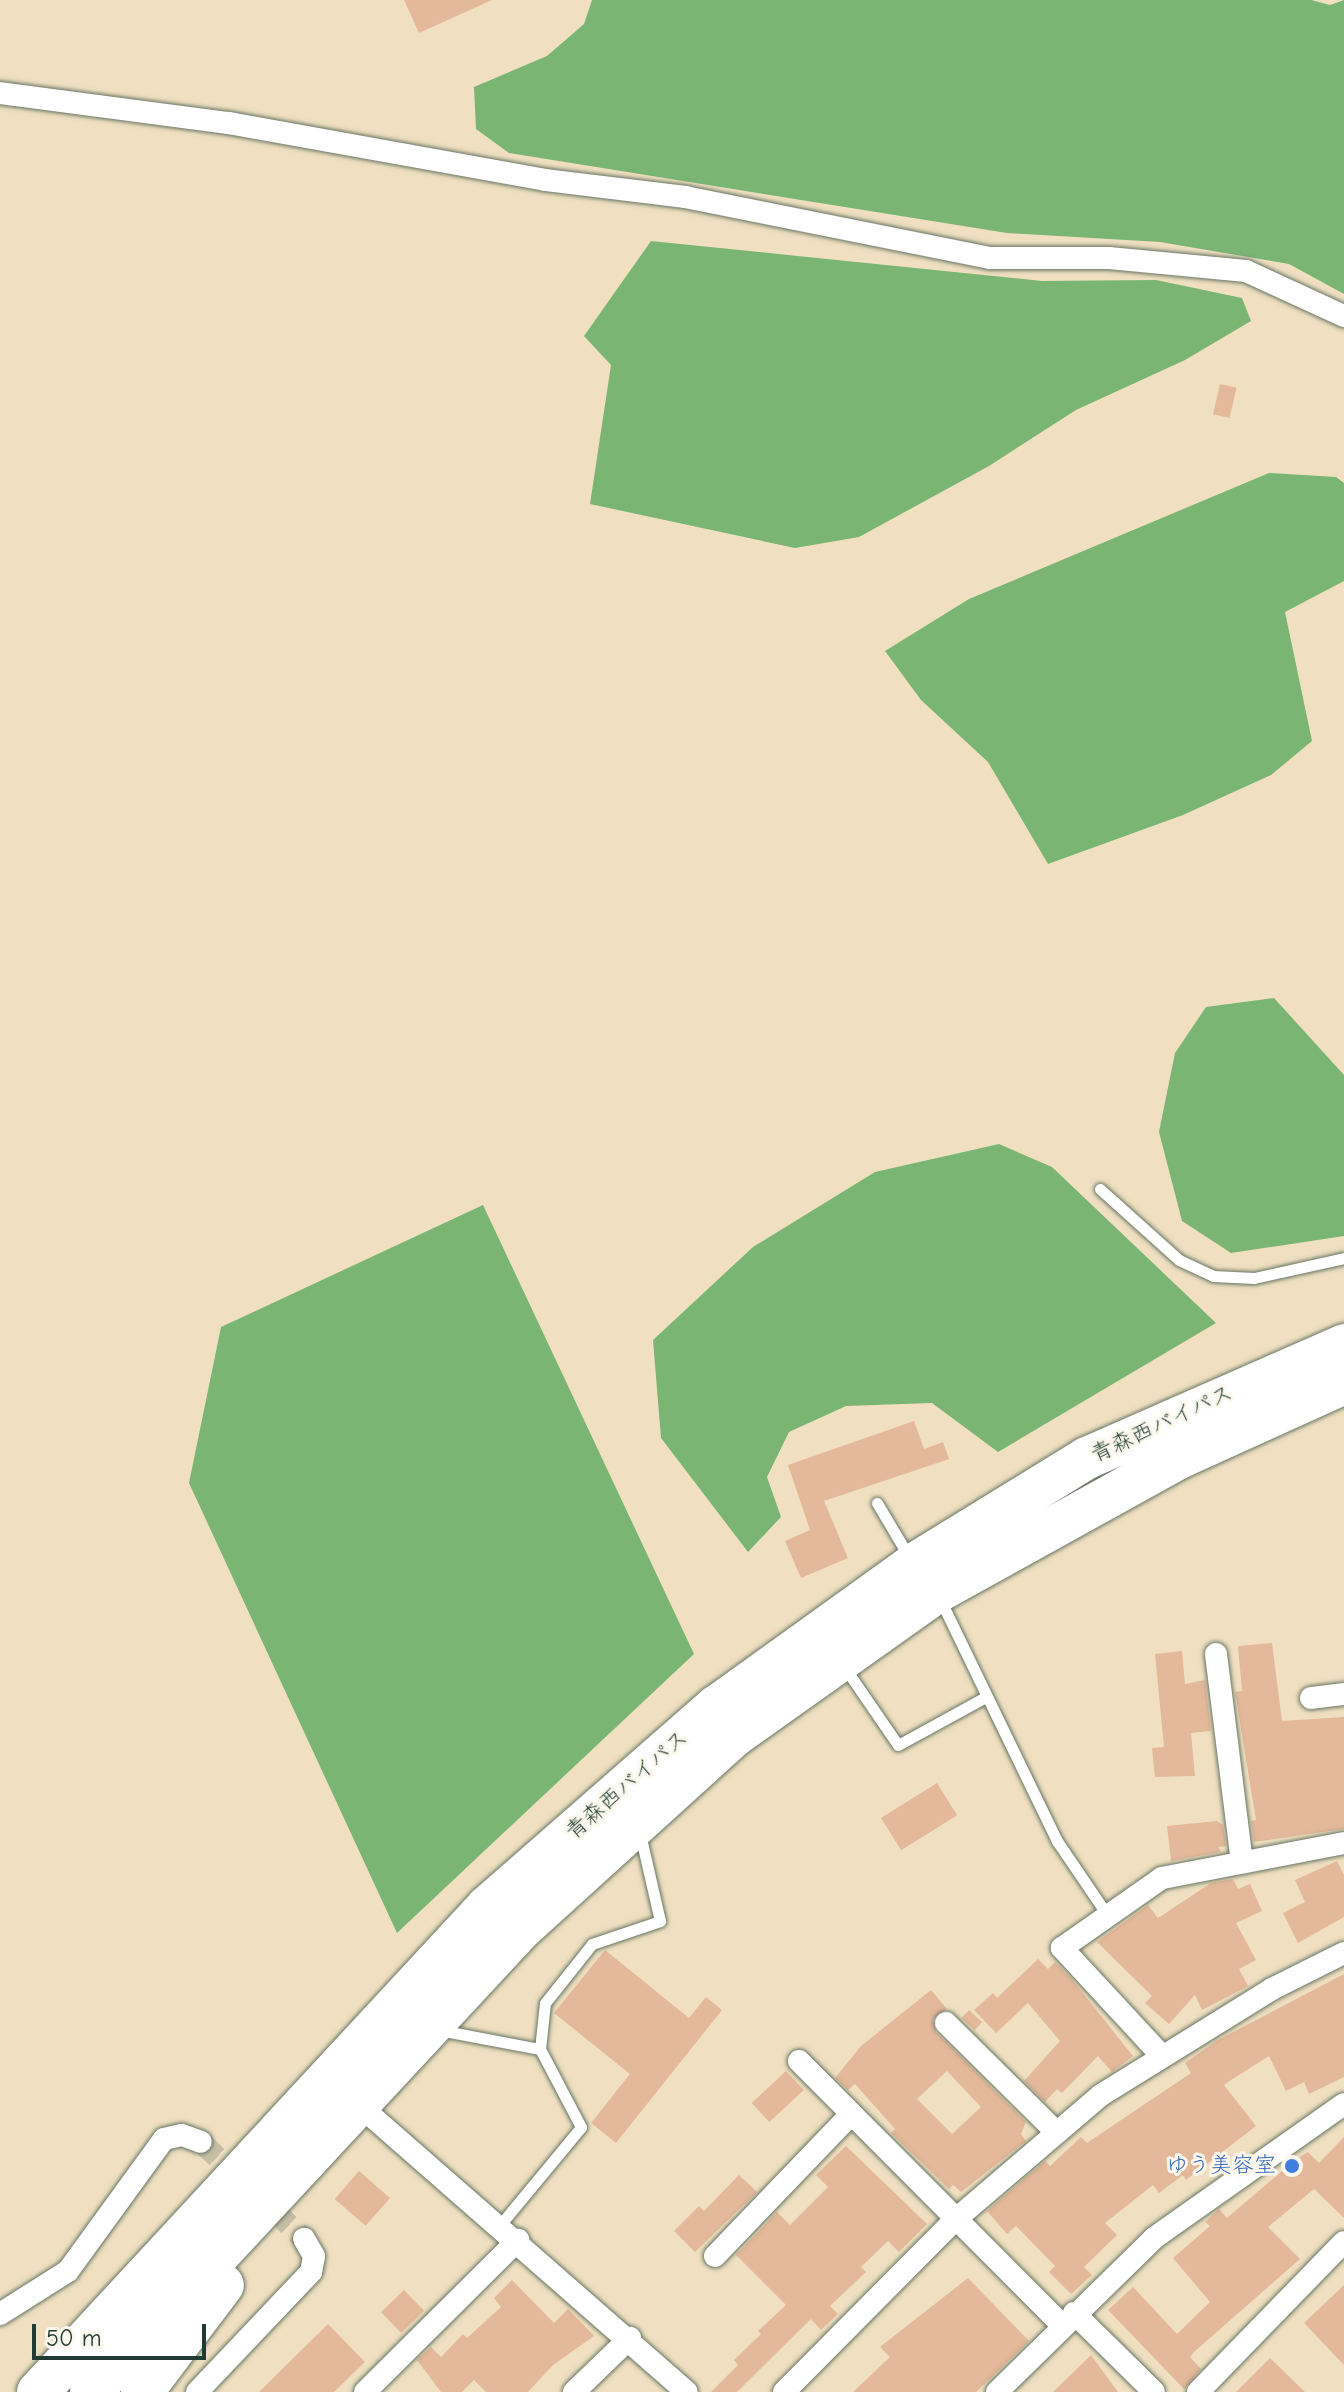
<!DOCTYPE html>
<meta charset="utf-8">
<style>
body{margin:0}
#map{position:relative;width:1344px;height:2392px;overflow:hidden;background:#f0e0c1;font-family:"Comic Neue","Klee One",sans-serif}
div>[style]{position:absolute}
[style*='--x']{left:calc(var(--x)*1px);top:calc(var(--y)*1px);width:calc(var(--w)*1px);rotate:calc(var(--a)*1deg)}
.forest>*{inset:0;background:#7ab574}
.building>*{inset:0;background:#e4b89a;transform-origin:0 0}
.street-tunnel>*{height:22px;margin-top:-11px;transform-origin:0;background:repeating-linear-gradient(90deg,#c6bfa5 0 22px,transparent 0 33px)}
.roads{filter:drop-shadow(0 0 2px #687665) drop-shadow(0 0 2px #687665)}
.lane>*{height:11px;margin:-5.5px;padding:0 5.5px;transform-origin:5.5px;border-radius:5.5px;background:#fff}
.street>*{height:22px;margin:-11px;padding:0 11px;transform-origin:11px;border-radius:11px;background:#fff}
.highway>*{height:42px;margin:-21px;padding:0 21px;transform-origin:21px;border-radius:21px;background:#fff}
.dots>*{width:22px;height:22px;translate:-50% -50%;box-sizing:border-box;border:4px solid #fbf7ec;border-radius:50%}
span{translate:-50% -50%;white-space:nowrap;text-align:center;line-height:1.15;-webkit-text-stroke:6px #fbf7ec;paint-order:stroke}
.street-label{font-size:22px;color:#1f3d34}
.shop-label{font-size:22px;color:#366cbe}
.right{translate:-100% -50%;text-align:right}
.scale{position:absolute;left:32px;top:2324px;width:174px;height:36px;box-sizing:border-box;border:4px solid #1f3d34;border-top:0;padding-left:10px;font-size:24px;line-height:28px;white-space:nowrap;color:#1f3d34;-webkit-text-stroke:6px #fbf7ec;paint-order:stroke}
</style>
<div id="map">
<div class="forest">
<i style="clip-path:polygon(592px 0,1311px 0,1330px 5px,1344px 0,1344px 294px,1289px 264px,1160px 242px,1007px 233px,509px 153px,476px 129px,474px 87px,547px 56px,584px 24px)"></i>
<i style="clip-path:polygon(651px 241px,1042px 281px,1156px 280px,1242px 298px,1251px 321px,1185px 360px,1076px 410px,989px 466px,859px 537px,795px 548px,590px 504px,611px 365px,584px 336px)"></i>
<i style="clip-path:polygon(1269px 473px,1336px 477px,1344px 483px,1344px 581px,1285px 612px,1312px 741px,1271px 775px,1183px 815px,1048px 864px,988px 762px,921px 700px,885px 651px,969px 599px)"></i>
<i style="clip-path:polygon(1274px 998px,1344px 1075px,1344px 1236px,1231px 1253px,1182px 1221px,1159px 1132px,1175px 1053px,1206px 1007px)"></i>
<i style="clip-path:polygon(999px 1144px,1052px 1167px,1216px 1323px,998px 1452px,932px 1403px,846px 1406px,789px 1432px,767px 1477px,781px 1517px,748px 1552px,661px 1438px,653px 1340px,753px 1247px,875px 1172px)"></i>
<i style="clip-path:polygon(483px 1205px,694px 1654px,397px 1933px,189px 1483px,221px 1327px)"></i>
</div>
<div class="building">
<i style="clip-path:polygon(404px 0,492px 0,419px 33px)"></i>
<i style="left:1220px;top:384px;width:17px;height:31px;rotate:13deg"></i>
<i style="clip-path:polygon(914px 1421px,924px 1449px,943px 1442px,949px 1459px,824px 1501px,848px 1558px,801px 1578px,785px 1541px,810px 1530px,788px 1465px)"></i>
<i style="clip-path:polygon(1272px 1643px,1282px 1721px,1344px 1717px,1344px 1829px,1254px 1842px,1251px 1821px,1256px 1820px,1235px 1692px,1242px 1691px,1238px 1646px)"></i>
<i style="clip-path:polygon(1182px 1651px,1185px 1684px,1205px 1680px,1211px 1731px,1191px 1733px,1195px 1776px,1155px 1777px,1152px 1748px,1164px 1747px,1155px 1654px)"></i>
<i style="left:937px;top:1783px;width:38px;height:66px;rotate:58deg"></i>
<i style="clip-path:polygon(1217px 1821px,1223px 1825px,1226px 1846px,1218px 1847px,1221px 1852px,1171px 1861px,1167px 1826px)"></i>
<i style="clip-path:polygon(1337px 1861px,1344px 1875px,1344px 1917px,1298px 1943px,1283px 1913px,1305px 1902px,1295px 1880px)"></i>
<i style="clip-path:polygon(1233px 1879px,1238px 1889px,1250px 1884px,1262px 1911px,1236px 1923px,1256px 1960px,1239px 1969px,1248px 1986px,1202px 2010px,1195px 1995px,1169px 2024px,1145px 2003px,1152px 1996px,1097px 1942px,1148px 1905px,1158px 1918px,1211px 1883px)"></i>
<i style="clip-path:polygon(605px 1950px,689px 2018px,706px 1997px,722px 2010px,616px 2143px,591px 2123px,630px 2074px,554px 2013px)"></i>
<i style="clip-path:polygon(1038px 1959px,1048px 1969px,1055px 1962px,1070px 1977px,1133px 2056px,1112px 2072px,1098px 2056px,1062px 2093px,1057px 2089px,1045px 2102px,1024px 2081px,1060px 2041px,1028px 2003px,996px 2033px,974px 2010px,993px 1993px,997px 1998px)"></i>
<i style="clip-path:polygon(1344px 1974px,1344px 2077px,1309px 2094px,1304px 2082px,1286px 2091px,1269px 2056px,1231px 2080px,1224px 2085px,1256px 2126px,1186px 2180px,1183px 2175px,1159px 2193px,1153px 2185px,1105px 2223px,1117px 2235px,1084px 2267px,1092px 2275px,1071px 2294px,1049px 2272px,1055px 2266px,1016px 2226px,1007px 2234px,987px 2211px,1045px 2161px,1050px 2166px,1081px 2137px,1087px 2143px,1191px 2073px,1185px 2063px,1218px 2040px)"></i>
<i style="clip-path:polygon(evenodd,931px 1990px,947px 2009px,933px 2019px,936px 2032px,1026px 2122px,1021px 2134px,1026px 2141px,961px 2192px,953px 2185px,949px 2189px,891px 2133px,895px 2129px,855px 2084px,848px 2090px,835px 2078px,861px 2046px,931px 1990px,947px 2071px,981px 2107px,952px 2134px,917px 2099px,947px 2071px)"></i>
<i style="left:969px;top:2010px;width:18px;height:11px;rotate:43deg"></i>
<i style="left:786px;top:2071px;width:26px;height:47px;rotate:47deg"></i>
<i style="clip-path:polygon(1344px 2137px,1344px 2218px,1314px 2189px,1268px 2227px,1300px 2259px,1194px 2352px,1190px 2357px,1201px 2369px,1184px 2389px,1108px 2310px,1133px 2287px,1177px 2334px,1210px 2302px,1173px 2258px,1210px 2226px,1205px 2222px,1219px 2209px,1227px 2218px,1295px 2160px,1308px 2152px,1319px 2163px)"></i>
<i style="clip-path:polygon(846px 2146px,927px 2224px,899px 2252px,888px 2241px,861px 2267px,866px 2272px,830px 2306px,838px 2314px,821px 2330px,811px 2319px,737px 2392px,711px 2392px,738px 2365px,734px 2360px,761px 2334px,758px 2331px,786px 2305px,736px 2255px,777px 2212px,790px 2225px,828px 2187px,816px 2175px)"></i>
<i style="left:359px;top:2171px;width:41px;height:37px;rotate:41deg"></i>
<i style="clip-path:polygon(739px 2175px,757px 2192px,695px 2252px,674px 2231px,699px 2206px,704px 2211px)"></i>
<i style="clip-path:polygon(968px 2278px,1029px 2341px,1023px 2347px,976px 2392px,853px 2392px,890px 2357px,880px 2347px)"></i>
<i style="clip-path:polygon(512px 2280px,554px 2323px,568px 2309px,594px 2336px,553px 2365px,528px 2392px,486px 2392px,474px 2380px,462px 2392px,441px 2392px,417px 2360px,431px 2347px,441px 2357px,463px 2334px,467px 2338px,501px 2307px,494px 2298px)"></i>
<i style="clip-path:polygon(1344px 2285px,1344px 2365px,1304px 2323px)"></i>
<i style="left:404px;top:2290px;width:29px;height:32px;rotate:46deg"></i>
<i style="clip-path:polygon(328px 2324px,365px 2362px,334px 2392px,259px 2392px)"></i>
<i style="clip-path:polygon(1091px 2355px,1118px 2392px,1053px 2392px)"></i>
<i style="clip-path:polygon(1270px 2358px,1305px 2392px,1236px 2392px)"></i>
</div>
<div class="street-tunnel">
<i style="--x:201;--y:2142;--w:141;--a:43.3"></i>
</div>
<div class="roads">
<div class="lane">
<i style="--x:1100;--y:1189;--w:106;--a:41.9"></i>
<i style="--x:1179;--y:1260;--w:38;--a:25"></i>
<i style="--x:1213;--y:1276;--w:41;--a:2.8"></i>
<i style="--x:1254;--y:1278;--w:92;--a:-12.5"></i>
<i style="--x:877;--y:1503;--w:63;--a:59.3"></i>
<i style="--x:940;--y:1599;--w:269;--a:64.2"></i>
<i style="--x:1057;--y:1841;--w:91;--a:55.8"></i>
<i style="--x:845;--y:1668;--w:93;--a:55.5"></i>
<i style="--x:898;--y:1745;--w:98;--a:-28.7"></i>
<i style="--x:439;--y:2030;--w:103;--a:10.7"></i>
<i style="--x:540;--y:2049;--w:46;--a:-83.8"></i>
<i style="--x:545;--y:2003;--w:75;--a:-51.5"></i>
<i style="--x:592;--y:1944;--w:72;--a:-18.7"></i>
<i style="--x:660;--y:1921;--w:89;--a:-102.9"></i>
<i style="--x:500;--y:2225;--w:127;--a:-50.4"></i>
<i style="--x:581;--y:2127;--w:88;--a:-117.7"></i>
</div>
<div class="street">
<i style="--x:0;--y:93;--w:231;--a:7.5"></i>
<i style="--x:229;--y:123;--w:321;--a:10.2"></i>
<i style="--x:545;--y:180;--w:141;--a:6.9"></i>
<i style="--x:685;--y:197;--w:311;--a:11.3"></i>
<i style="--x:990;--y:258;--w:119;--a:0"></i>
<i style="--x:1109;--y:258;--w:138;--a:5.4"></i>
<i style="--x:1246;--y:271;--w:108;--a:24.7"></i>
<i style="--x:1216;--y:1654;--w:210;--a:82.9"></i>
<i style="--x:1311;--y:1698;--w:33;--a:-7"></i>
<i style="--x:946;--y:2023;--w:155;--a:44.7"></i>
<i style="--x:1161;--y:2055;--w:146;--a:-132.8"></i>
<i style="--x:1062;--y:1948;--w:122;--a:-35"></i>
<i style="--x:1162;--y:1878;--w:185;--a:-10.9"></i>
<i style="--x:799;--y:2061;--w:373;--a:45.1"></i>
<i style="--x:360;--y:2106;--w:434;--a:41.2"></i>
<i style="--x:715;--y:2256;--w:197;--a:-46.2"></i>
<i style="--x:1074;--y:2313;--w:112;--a:44.6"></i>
<i style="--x:0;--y:2314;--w:80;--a:-32.3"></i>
<i style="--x:68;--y:2271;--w:163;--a:-54"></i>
<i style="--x:164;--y:2139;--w:18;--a:-13"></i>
<i style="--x:182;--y:2135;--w:20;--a:20"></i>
<i style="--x:197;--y:2392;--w:166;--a:-46.5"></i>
<i style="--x:311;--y:2272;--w:16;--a:-79"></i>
<i style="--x:314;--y:2256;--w:20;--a:-120"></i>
<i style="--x:365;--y:2392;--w:216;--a:-44.8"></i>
<i style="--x:574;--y:2392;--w:78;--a:-44"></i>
<i style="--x:784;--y:2392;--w:244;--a:-45.2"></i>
<i style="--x:956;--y:2219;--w:191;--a:-40.5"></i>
<i style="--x:1101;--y:2095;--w:201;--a:-31.8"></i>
<i style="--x:1272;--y:1989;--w:80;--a:-26.6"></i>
<i style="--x:997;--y:2392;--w:220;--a:-44.4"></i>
<i style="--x:1154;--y:2238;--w:232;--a:-35.2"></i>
<i style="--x:1198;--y:2392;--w:209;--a:-45.8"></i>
</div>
<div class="highway">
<i style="--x:38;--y:2392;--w:661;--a:-47.21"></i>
<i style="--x:487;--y:1907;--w:305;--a:-41.2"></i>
<i style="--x:717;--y:1706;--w:241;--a:-35.7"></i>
<i style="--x:913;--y:1565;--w:204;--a:-31.6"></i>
<i style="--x:1087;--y:1458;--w:281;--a:-23.7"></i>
<i style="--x:91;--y:2392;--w:630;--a:-47.12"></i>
<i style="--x:520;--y:1930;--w:289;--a:-42.2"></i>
<i style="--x:734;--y:1736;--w:249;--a:-35.4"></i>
<i style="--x:937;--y:1592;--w:277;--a:-29"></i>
<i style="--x:1179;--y:1458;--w:181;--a:-24.4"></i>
<i style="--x:142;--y:2392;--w:134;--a:-52.9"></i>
</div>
</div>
<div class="dots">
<i style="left:1292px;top:2166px;background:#3f7fe0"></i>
</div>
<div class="street-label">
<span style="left:1162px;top:1424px;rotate:-25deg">青森西バイパス</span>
<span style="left:627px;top:1785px;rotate:-41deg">青森西バイパス</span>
</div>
<div class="shop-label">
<span class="right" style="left:1276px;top:2166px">ゆう美容室</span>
</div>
<div class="scale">50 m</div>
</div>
